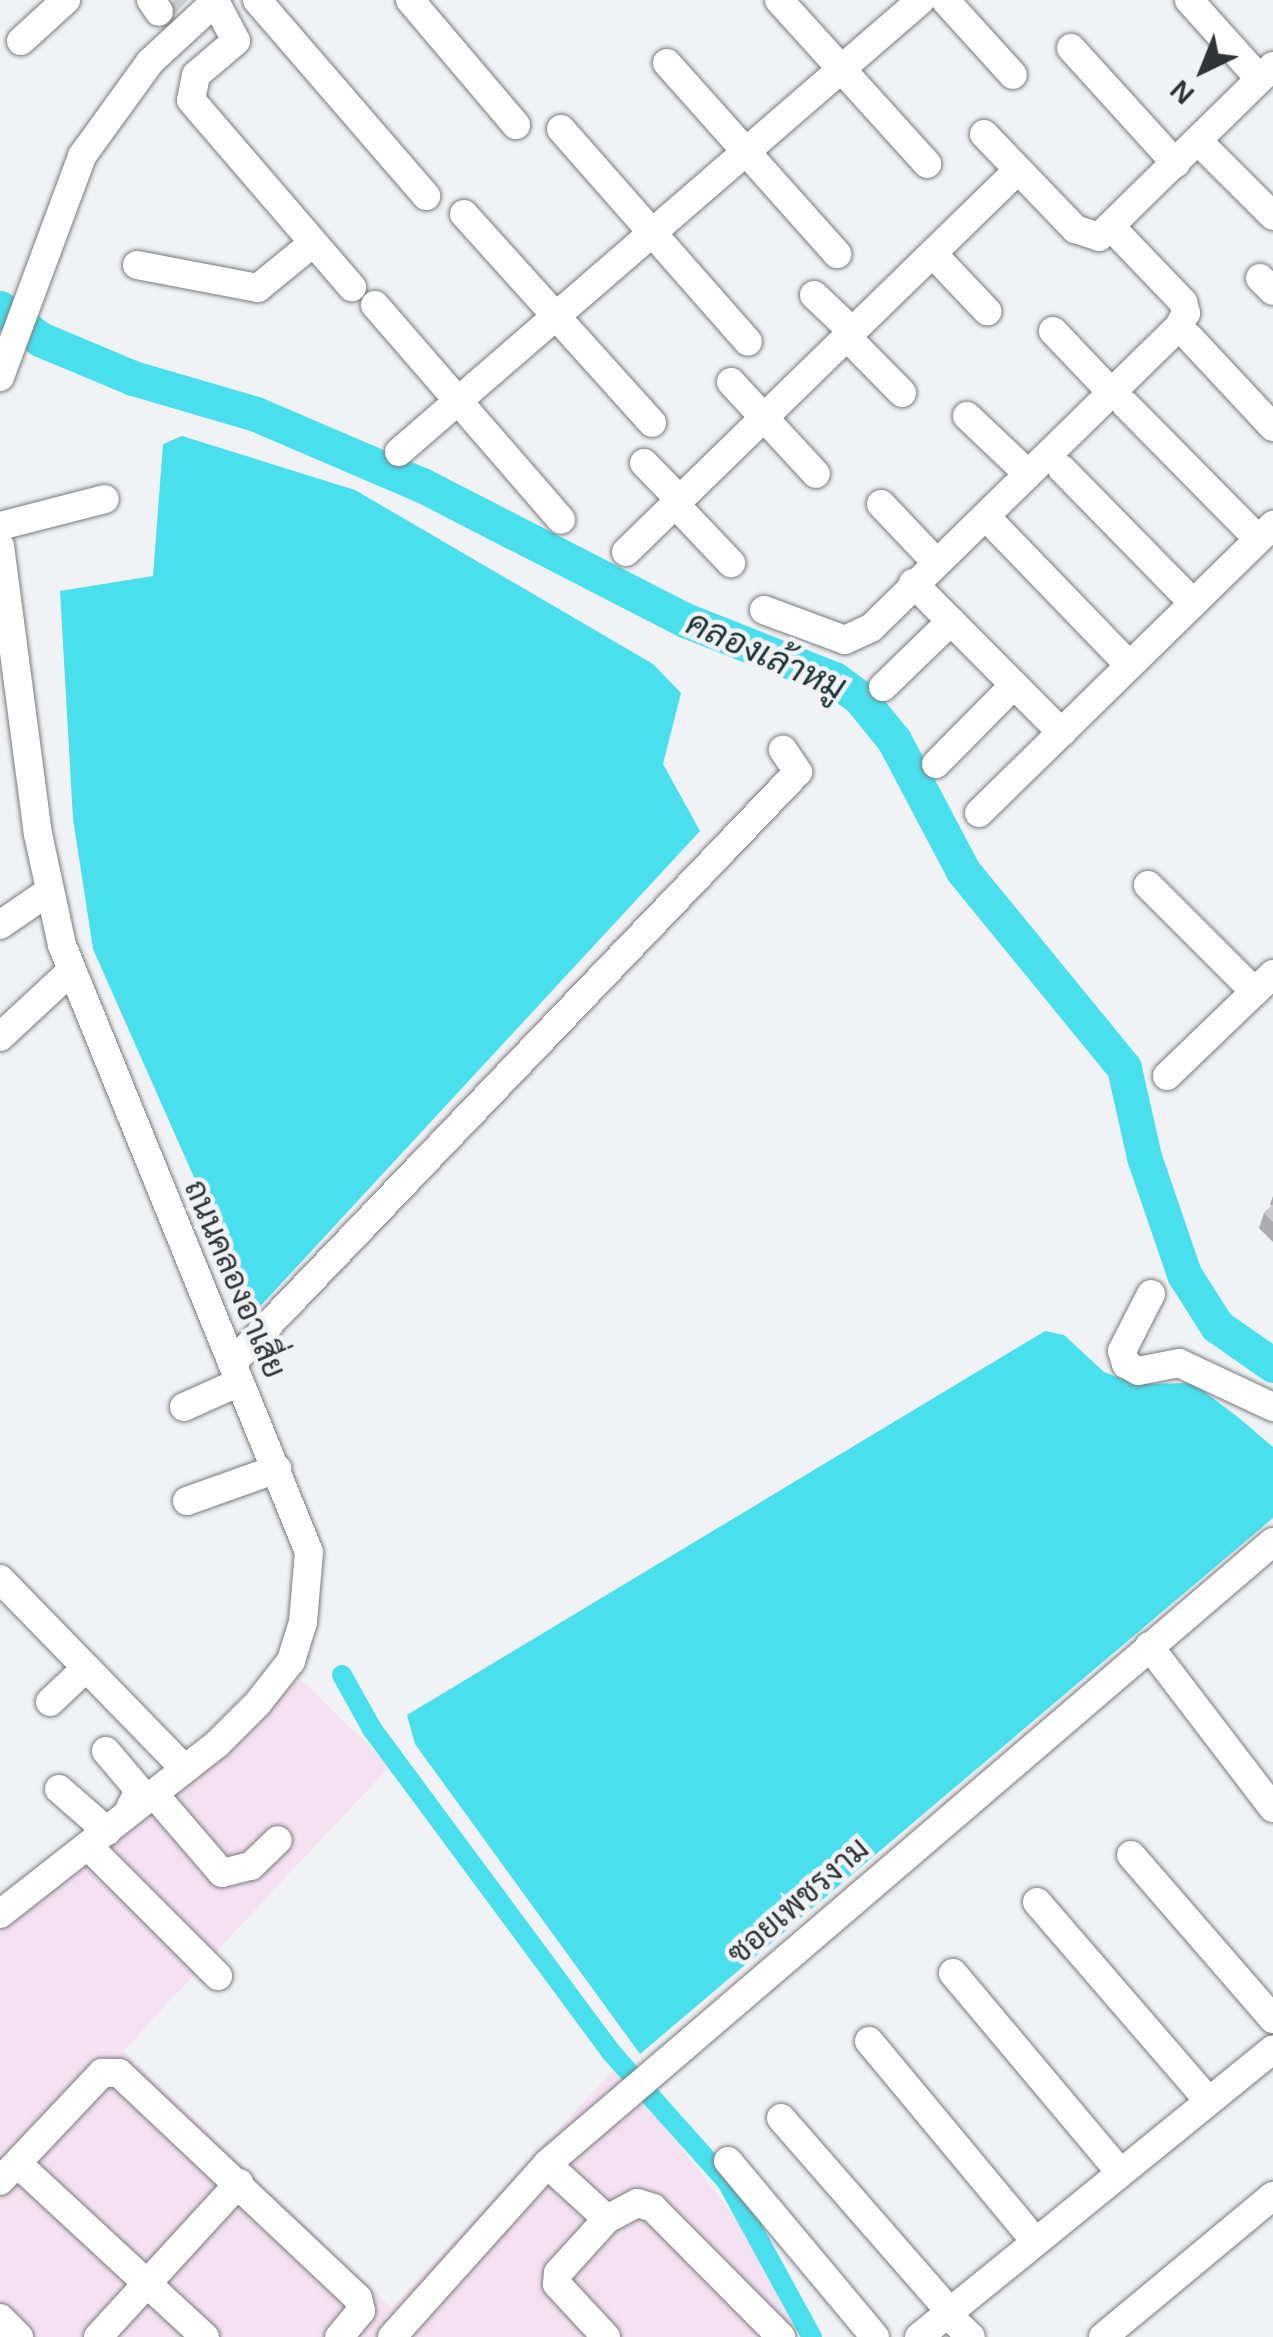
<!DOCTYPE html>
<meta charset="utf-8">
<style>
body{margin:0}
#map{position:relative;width:1273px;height:2337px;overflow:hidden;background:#f1f2f5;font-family:Helvetica,Sarabun,sans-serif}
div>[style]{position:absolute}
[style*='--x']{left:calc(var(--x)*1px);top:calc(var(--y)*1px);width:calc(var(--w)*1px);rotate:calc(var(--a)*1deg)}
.industrial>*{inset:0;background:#f4e2f3}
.water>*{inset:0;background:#49dfec}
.canal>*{height:20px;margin:-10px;padding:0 10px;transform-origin:10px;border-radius:10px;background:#49dfec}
.river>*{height:35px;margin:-17.5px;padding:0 17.5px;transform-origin:17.5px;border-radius:17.5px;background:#49dfec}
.minor-tunnel>*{height:28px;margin-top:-14px;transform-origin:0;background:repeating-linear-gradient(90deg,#cbccce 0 28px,transparent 0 42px)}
.roads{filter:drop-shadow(0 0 2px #797a7c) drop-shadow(0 0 2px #797a7c)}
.minor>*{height:28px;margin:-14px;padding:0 14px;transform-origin:14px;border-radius:14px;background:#fff}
.wall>*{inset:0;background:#acabae}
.building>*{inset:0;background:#c8c7ca}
span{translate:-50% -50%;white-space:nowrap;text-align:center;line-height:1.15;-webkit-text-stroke:9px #f1f2f5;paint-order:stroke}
.street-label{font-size:32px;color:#323334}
.water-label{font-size:35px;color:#1b3436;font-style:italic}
.north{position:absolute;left:1153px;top:20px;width:100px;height:100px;-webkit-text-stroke:8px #f1f2f5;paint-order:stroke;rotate:223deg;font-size:28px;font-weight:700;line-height:40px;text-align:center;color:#323334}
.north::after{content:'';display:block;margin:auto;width:35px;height:45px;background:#323334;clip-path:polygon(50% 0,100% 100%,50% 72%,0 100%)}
</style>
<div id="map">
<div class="industrial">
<i style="clip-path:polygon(299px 1678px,390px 1766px,123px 2051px,392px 2308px,617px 2066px,746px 2231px,799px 2337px,0 2337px,0 1929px,219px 1755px)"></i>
</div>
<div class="water">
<i style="clip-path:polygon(182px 436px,355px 490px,653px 664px,681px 693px,663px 764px,700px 831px,254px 1313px,93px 949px,73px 819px,60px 591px,153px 576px,163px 444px)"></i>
<i style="clip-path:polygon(1045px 1331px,1064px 1335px,1104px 1372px,1135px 1384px,1193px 1383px,1239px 1418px,1273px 1447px,1273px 1518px,640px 2054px,415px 1744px,407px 1715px)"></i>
</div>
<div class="canal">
<i style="--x:342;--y:1675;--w:62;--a:60.9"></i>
<i style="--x:372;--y:1729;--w:400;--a:53.5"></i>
<i style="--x:610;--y:2051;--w:176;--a:48.2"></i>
<i style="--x:727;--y:2182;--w:177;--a:61.3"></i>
</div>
<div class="river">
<i style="--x:0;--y:308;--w:51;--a:37.8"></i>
<i style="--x:40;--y:339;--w:101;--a:22.8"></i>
<i style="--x:133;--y:378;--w:128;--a:16.3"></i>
<i style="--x:256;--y:414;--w:181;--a:23.2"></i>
<i style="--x:422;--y:485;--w:296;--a:27.2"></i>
<i style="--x:685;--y:620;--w:160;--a:21.6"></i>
<i style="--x:834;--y:679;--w:31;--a:36"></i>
<i style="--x:859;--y:697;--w:55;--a:50.9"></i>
<i style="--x:894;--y:740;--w:148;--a:62.2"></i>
<i style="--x:963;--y:871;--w:254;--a:50.7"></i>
<i style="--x:1124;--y:1068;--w:91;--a:77.3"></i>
<i style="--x:1144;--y:1157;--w:124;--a:71.1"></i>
<i style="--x:1184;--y:1274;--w:62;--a:57.6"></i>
<i style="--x:1217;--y:1326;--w:68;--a:34.9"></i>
</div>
<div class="minor-tunnel">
<i style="--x:174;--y:0;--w:10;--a:45"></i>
</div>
<div class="roads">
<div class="minor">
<i style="--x:151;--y:0;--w:14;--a:56"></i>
<i style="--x:257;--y:0;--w:259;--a:49.2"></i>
<i style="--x:410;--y:0;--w:164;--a:49.7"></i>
<i style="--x:779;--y:0;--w:221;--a:47.9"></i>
<i style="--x:945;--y:0;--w:101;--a:47.8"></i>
<i style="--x:1189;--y:0;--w:106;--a:48.1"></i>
<i style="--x:215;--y:1;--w:45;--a:62.3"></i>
<i style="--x:236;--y:41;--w:52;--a:139.6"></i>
<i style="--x:196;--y:75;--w:25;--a:101"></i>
<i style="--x:191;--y:100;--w:247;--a:49.3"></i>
<i style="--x:21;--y:41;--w:61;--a:-42.3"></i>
<i style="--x:1071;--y:48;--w:156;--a:47.8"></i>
<i style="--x:667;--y:63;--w:256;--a:48.3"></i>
<i style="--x:561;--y:129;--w:283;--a:48.7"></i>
<i style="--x:984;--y:134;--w:132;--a:46.2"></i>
<i style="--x:1075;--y:229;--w:25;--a:18"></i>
<i style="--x:1099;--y:237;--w:244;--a:-44.5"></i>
<i style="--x:1198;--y:141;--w:106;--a:45"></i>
<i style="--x:464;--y:214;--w:281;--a:48"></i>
<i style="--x:933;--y:254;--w:79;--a:46.5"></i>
<i style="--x:137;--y:265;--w:123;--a:10.8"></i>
<i style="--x:258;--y:288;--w:71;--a:-39.3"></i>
<i style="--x:1260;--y:278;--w:18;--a:45"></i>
<i style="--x:814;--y:295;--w:54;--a:43.5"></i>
<i style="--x:375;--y:305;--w:284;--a:49.1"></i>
<i style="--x:1053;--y:331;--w:84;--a:46.4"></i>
<i style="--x:1189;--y:337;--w:123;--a:47"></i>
<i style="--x:848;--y:338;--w:77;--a:45.5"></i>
<i style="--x:0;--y:377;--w:236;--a:-69.6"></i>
<i style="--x:82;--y:156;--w:116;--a:-54.1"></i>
<i style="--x:150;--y:62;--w:91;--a:-42.8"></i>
<i style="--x:731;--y:382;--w:125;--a:47.3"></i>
<i style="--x:1126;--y:405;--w:188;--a:45.4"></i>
<i style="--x:967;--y:416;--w:83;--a:43.5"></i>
<i style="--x:399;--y:452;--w:690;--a:-40.89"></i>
<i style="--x:644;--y:463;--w:50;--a:45.8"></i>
<i style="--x:1062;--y:469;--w:187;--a:45.6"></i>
<i style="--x:674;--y:503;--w:83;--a:46.5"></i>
<i style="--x:881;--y:504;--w:80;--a:46.5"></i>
<i style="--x:992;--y:523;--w:197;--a:46"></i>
<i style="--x:0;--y:526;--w:108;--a:-14.4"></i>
<i style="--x:0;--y:546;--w:290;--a:82.5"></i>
<i style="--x:38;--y:834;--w:114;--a:77.8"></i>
<i style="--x:62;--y:945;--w:655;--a:67.86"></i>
<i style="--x:309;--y:1552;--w:70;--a:94.9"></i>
<i style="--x:303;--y:1622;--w:41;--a:107.1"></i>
<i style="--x:291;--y:1661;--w:53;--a:128.2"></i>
<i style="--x:258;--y:1703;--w:58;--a:135"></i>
<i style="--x:217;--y:1744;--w:276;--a:141.9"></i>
<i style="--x:626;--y:552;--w:547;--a:-44.26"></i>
<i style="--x:913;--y:583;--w:211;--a:45.2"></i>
<i style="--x:764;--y:610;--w:86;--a:20.3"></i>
<i style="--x:845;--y:640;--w:29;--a:-25"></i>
<i style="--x:871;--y:628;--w:431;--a:-44.4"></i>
<i style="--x:1179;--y:326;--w:15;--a:-62"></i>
<i style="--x:1186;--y:313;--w:11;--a:-105"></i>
<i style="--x:1183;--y:302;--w:103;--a:-133.8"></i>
<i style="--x:883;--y:687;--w:95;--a:-44.1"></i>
<i style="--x:936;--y:764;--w:111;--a:-45.4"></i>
<i style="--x:979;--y:813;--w:412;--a:-44.4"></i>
<i style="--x:1148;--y:885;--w:151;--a:45"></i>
<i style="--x:0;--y:925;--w:58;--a:-34.5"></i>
<i style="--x:0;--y:1037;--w:97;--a:-42.9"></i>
<i style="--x:1167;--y:1076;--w:147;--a:-43.9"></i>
<i style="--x:1151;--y:1294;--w:64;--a:117"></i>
<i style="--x:1122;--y:1351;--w:14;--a:73"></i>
<i style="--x:1126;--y:1364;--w:14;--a:30"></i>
<i style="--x:1138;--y:1371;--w:42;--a:-11"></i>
<i style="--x:1179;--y:1363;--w:104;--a:25.1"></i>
<i style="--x:232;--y:1363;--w:818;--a:-46.24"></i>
<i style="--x:798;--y:772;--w:27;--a:-124"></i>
<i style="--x:184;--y:1407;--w:61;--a:-24.1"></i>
<i style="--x:187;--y:1501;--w:96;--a:-19.6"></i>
<i style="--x:0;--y:1579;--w:265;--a:45.8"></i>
<i style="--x:1149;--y:1646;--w:204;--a:52.6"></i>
<i style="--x:50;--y:1702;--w:50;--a:-43.4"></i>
<i style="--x:106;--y:1751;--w:51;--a:49.8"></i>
<i style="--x:139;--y:1790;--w:25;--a:116"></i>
<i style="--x:59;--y:1789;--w:64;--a:41.2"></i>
<i style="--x:154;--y:1794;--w:104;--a:49.3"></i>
<i style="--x:222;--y:1873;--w:30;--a:-14"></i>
<i style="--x:251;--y:1866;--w:37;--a:-44"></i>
<i style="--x:88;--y:1846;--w:184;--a:45"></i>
<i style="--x:1131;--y:1855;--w:217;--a:49.1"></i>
<i style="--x:1037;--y:1902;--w:262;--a:49.2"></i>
<i style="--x:953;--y:1973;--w:260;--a:50"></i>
<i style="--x:869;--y:2041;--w:261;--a:50.3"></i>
<i style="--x:781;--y:2118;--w:257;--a:48.9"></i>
<i style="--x:728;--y:2161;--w:229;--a:50.1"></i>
<i style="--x:18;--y:2164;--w:255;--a:42.8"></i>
<i style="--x:547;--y:2164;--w:81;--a:42.5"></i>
<i style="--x:607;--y:2219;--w:34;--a:-28"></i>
<i style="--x:637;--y:2203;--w:17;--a:17"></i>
<i style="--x:653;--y:2208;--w:182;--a:45.2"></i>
<i style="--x:0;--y:2181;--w:149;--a:-46.6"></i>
<i style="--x:102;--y:2073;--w:17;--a:0"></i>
<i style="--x:119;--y:2073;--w:328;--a:43.3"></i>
<i style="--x:358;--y:2298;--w:13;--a:77"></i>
<i style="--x:361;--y:2311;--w:34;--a:130"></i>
<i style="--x:947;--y:2314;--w:33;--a:44"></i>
<i style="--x:0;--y:2318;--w:27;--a:45"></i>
<i style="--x:98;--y:2337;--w:209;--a:-47.5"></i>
<i style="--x:392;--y:2337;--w:232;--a:-48.1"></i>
<i style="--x:547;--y:2164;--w:956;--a:-40.59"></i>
<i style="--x:606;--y:2337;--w:72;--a:-132.8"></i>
<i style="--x:557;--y:2284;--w:11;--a:-85"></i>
<i style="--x:558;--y:2273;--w:73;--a:-47.8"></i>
<i style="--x:919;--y:2337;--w:456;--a:-39.1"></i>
<i style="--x:1103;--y:2337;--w:221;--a:-39.7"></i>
</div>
</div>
<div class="wall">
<i style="clip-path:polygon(1273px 1196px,1273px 1242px,1259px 1228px,1264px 1213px,1272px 1206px,1270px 1204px)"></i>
</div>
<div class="building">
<i style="clip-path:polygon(1273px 1204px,1273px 1222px,1264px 1213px)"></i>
</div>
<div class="street-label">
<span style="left:235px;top:1279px;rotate:67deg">ถนนคลองอาเสี่ย</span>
<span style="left:798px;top:1901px;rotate:-41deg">ซอยเพชรงาม</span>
</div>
<div class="water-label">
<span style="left:766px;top:655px;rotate:24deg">คลองเล้าหมู</span>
</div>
<div class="north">N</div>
</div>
